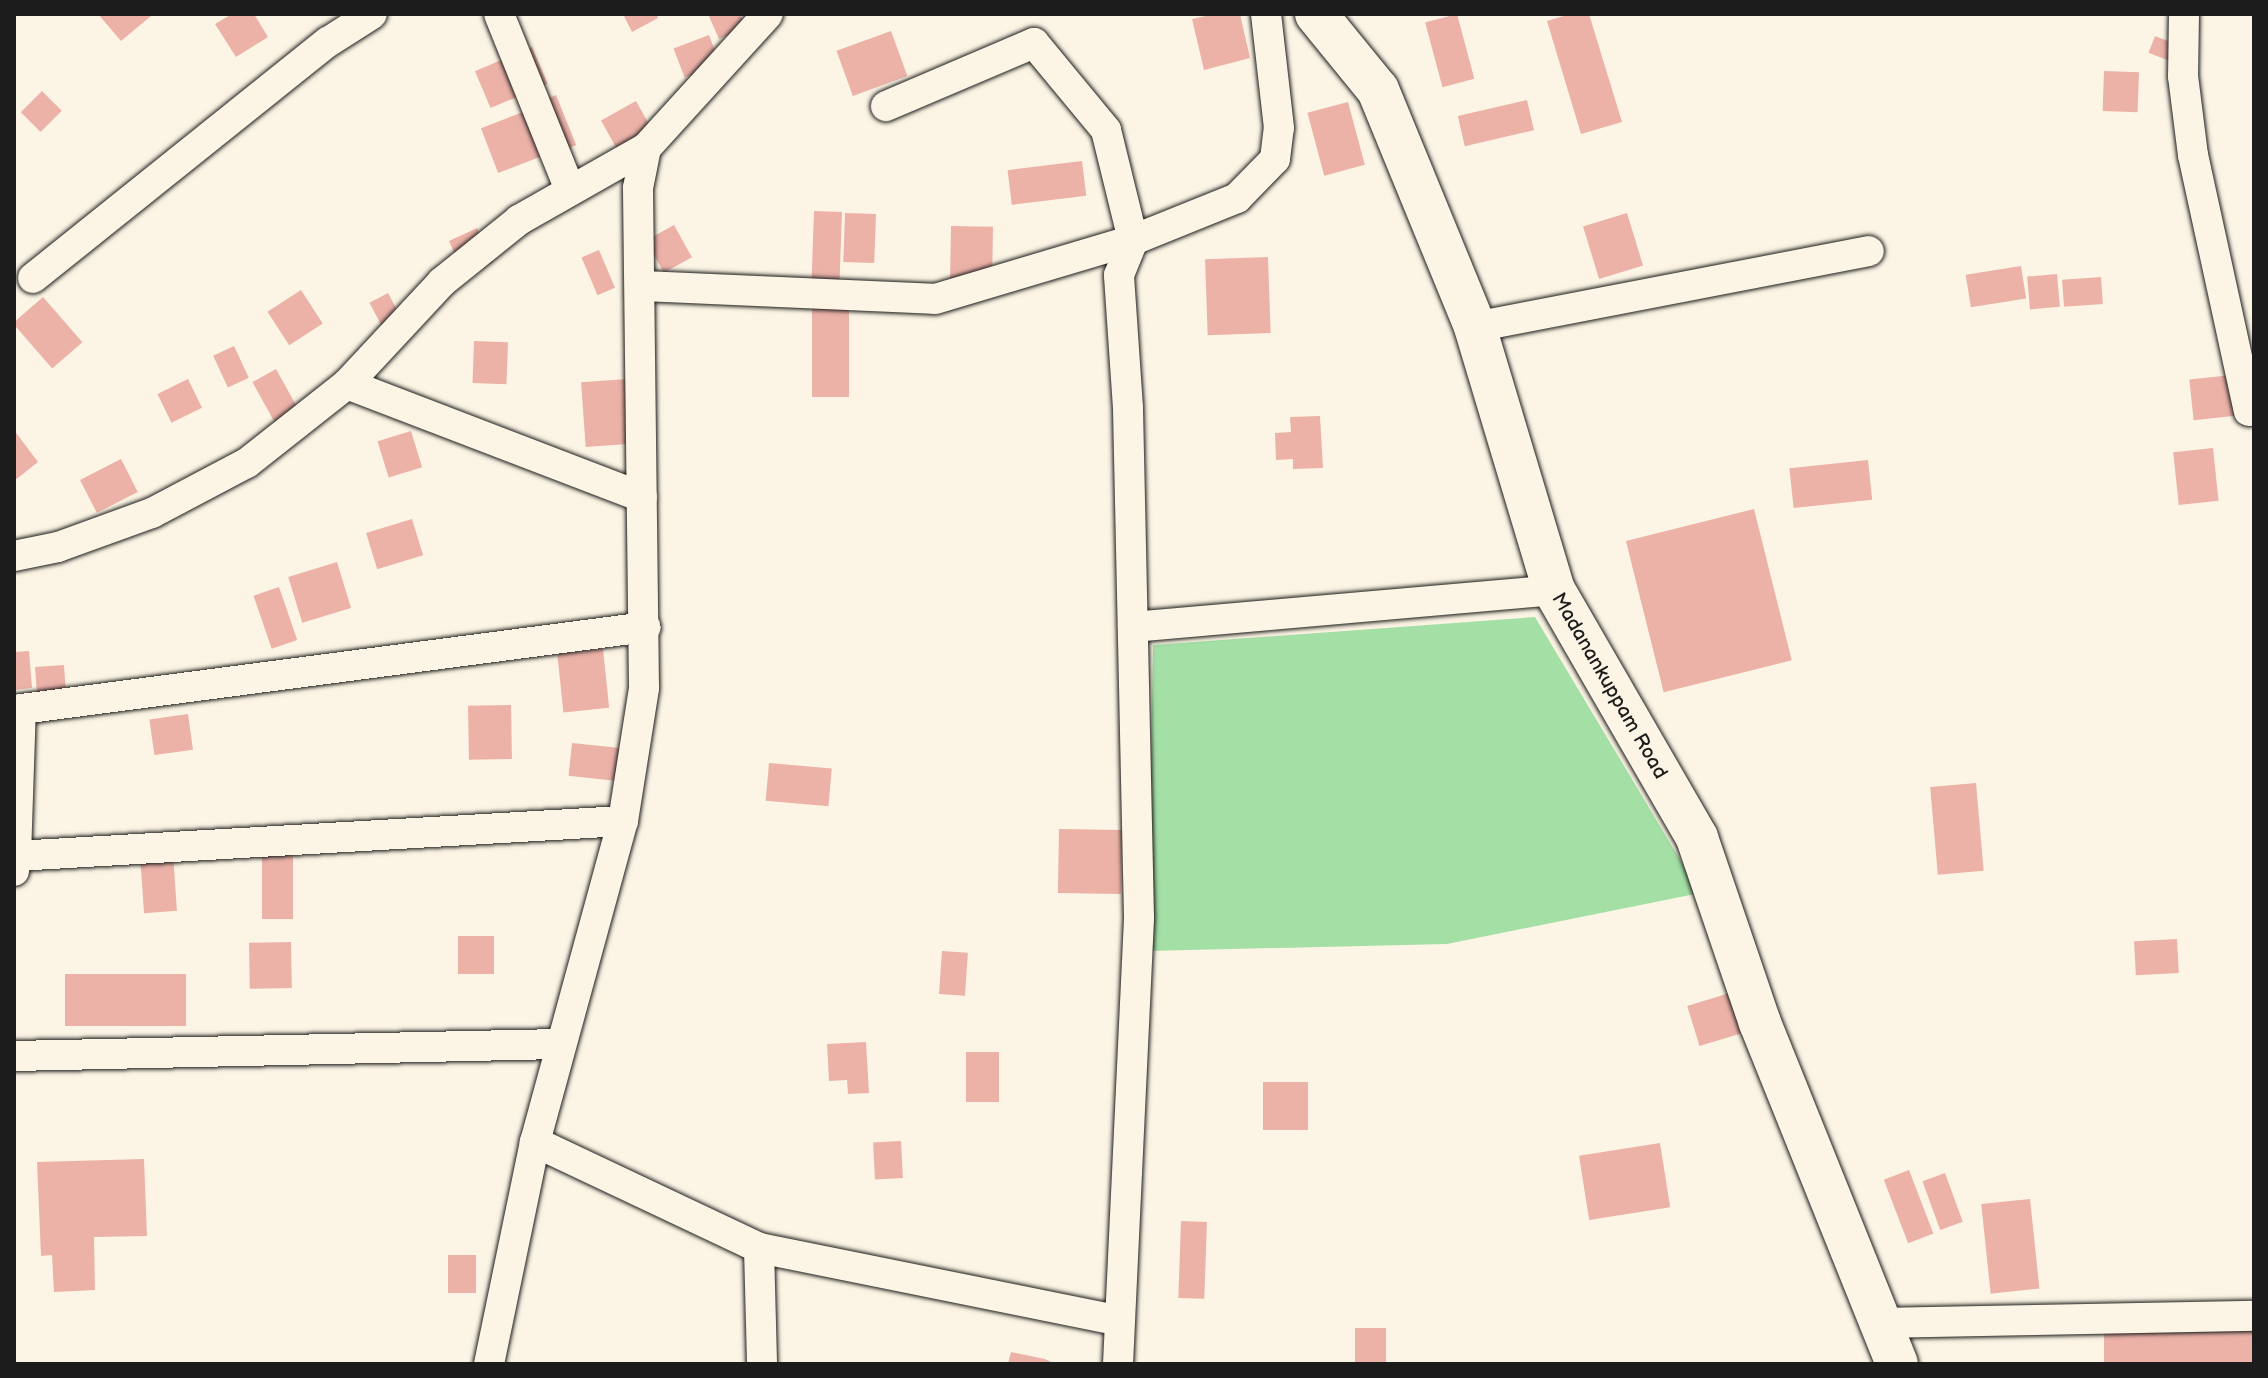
<!DOCTYPE html>
<style>
body{margin:0}
#map{position:relative;width:2268px;height:1378px;overflow:hidden;background:#fcf5e5;font-family:"Balsamiq Sans",sans-serif}
div>[style]{position:absolute}
[style*='--x']{left:calc(var(--x)*1px);top:calc(var(--y)*1px);width:calc(var(--w)*1px);rotate:calc(var(--a)*1deg)}
.green>*{inset:0;background:#a4dfa5}
.building>*{inset:0;background:#ecb2a8;transform-origin:0 0}
.roads{filter:drop-shadow(0 0 2px #1c1c1c) drop-shadow(0 0 2px #1c1c1c)}
.minor>*{height:30px;margin:-15px;padding:0 15px;transform-origin:15px;border-radius:15px;background:#fcf5e5}
.secondary>*{height:42px;margin:-21px;padding:0 21px;transform-origin:21px;border-radius:21px;background:#fcf5e5}
span{translate:-50% -50%;white-space:nowrap;text-align:center;line-height:1.15;-webkit-text-stroke:6px #fcf5e5;paint-order:stroke}
.street-label{font-size:20px;color:#1c1c1c}
.frame{position:absolute;inset:0;border:16px solid #1c1c1c;pointer-events:none}
</style>
<div id="map">
<div class="green">
<i style="clip-path:polygon(1535px 617px,1700px 893px,1447px 944px,1148px 951px,1153px 645px)"></i>
</div>
<div class="building">
<i style="clip-path:polygon(98px 14px,150px 14px,151px 16px,121px 41px)"></i>
<i style="clip-path:polygon(232px 14px,254px 14px,268px 37px,236px 57px,215px 24px)"></i>
<i style="clip-path:polygon(623px 14px,656px 14px,658px 18px,632px 32px)"></i>
<i style="clip-path:polygon(708px 14px,740px 14px,745px 28px,719px 39px)"></i>
<i style="clip-path:polygon(1215px 14px,1240px 14px,1250px 58px,1204px 70px,1192px 19px)"></i>
<i style="left:1457px;top:14px;width:67px;height:33px;rotate:75deg"></i>
<i style="clip-path:polygon(1570px 14px,1589px 14px,1622px 122px,1581px 134px,1547px 21px)"></i>
<i style="left:891px;top:31px;width:48px;height:58px;rotate:70deg"></i>
<i style="left:709px;top:35px;width:31px;height:38px;rotate:69deg"></i>
<i style="left:2155px;top:36px;width:31px;height:18px;rotate:21deg"></i>
<i style="left:532px;top:47px;width:40px;height:62px;rotate:67deg"></i>
<i style="left:2104px;top:71px;width:35px;height:40px;rotate:2deg"></i>
<i style="left:42px;top:91px;width:28px;height:30px;rotate:45deg"></i>
<i style="left:556px;top:95px;width:54px;height:30px;rotate:68deg"></i>
<i style="left:1527px;top:100px;width:31px;height:71px;rotate:77deg"></i>
<i style="left:636px;top:101px;width:35px;height:40px;rotate:61deg"></i>
<i style="left:1348px;top:102px;width:65px;height:42px;rotate:75deg"></i>
<i style="left:523px;top:112px;width:48px;height:45px;rotate:69deg"></i>
<i style="left:1082px;top:161px;width:35px;height:75px;rotate:83deg"></i>
<i style="left:814px;top:211px;width:28px;height:71px;rotate:2deg"></i>
<i style="left:845px;top:213px;width:31px;height:49px;rotate:2deg"></i>
<i style="left:1627px;top:213px;width:55px;height:46px;rotate:73deg"></i>
<i style="left:674px;top:225px;width:37px;height:32px;rotate:61deg"></i>
<i style="left:951px;top:226px;width:42px;height:70px;rotate:1deg"></i>
<i style="left:477px;top:228px;width:38px;height:31px;rotate:65deg"></i>
<i style="left:599px;top:250px;width:41px;height:19px;rotate:67deg"></i>
<i style="left:1268px;top:257px;width:76px;height:63px;rotate:88deg"></i>
<i style="left:2021px;top:266px;width:33px;height:56px;rotate:81deg"></i>
<i style="left:2057px;top:274px;width:33px;height:30px;rotate:85deg"></i>
<i style="left:2101px;top:277px;width:27px;height:39px;rotate:86deg"></i>
<i style="left:301px;top:290px;width:40px;height:40px;rotate:57deg"></i>
<i style="left:388px;top:293px;width:38px;height:21px;rotate:62deg"></i>
<i style="left:43px;top:297px;width:60px;height:40px;rotate:49deg"></i>
<i style="left:812px;top:305px;width:37px;height:92px"></i>
<i style="left:474px;top:341px;width:34px;height:42px;rotate:2deg"></i>
<i style="left:234px;top:346px;width:35px;height:23px;rotate:65deg"></i>
<i style="left:276px;top:369px;width:46px;height:27px;rotate:61deg"></i>
<i style="left:2250px;top:373px;width:41px;height:61px;rotate:84deg"></i>
<i style="left:188px;top:379px;width:32px;height:34px;rotate:64deg"></i>
<i style="left:627px;top:379px;width:65px;height:46px;rotate:86deg"></i>
<i style="clip-path:polygon(1320px 416px,1323px 468px,1293px 469px,1293px 459px,1276px 460px,1275px 433px,1291px 432px,1290px 417px)"></i>
<i style="clip-path:polygon(14px 430px,38px 462px,14px 481px)"></i>
<i style="left:411px;top:431px;width:38px;height:35px;rotate:73deg"></i>
<i style="left:2213px;top:448px;width:53px;height:40px;rotate:84deg"></i>
<i style="left:121px;top:459px;width:37px;height:46px;rotate:63deg"></i>
<i style="left:1868px;top:460px;width:40px;height:79px;rotate:84deg"></i>
<i style="left:1754px;top:509px;width:156px;height:132px;rotate:76deg"></i>
<i style="left:412px;top:519px;width:38px;height:48px;rotate:73deg"></i>
<i style="left:337px;top:562px;width:48px;height:51px;rotate:73deg"></i>
<i style="left:279px;top:587px;width:56px;height:27px;rotate:71deg"></i>
<i style="left:603px;top:649px;width:59px;height:46px;rotate:84deg"></i>
<i style="clip-path:polygon(29px 651px,32px 688px,14px 690px,14px 652px)"></i>
<i style="left:64px;top:665px;width:30px;height:29px;rotate:86deg"></i>
<i style="left:511px;top:705px;width:54px;height:43px;rotate:89deg"></i>
<i style="left:188px;top:714px;width:36px;height:39px;rotate:82deg"></i>
<i style="left:572px;top:743px;width:58px;height:33px;rotate:6deg"></i>
<i style="left:769px;top:763px;width:63px;height:38px;rotate:5deg"></i>
<i style="left:1976px;top:783px;width:88px;height:46px;rotate:85deg"></i>
<i style="left:1059px;top:829px;width:63px;height:64px;rotate:1deg"></i>
<i style="left:262px;top:844px;width:31px;height:75px"></i>
<i style="left:173px;top:854px;width:57px;height:33px;rotate:86deg"></i>
<i style="left:458px;top:936px;width:36px;height:38px"></i>
<i style="left:2177px;top:939px;width:34px;height:43px;rotate:87deg"></i>
<i style="left:291px;top:942px;width:46px;height:42px;rotate:89deg"></i>
<i style="left:942px;top:951px;width:26px;height:43px;rotate:4deg"></i>
<i style="left:65px;top:974px;width:121px;height:52px"></i>
<i style="left:1736px;top:991px;width:42px;height:51px;rotate:73deg"></i>
<i style="clip-path:polygon(866px 1042px,869px 1093px,848px 1094px,847px 1080px,829px 1081px,827px 1044px)"></i>
<i style="left:966px;top:1052px;width:33px;height:50px"></i>
<i style="left:1308px;top:1082px;width:48px;height:45px;rotate:90deg"></i>
<i style="left:901px;top:1141px;width:37px;height:28px;rotate:87deg"></i>
<i style="left:1660px;top:1143px;width:65px;height:82px;rotate:81deg"></i>
<i style="clip-path:polygon(144px 1159px,147px 1236px,94px 1237px,95px 1290px,54px 1292px,52px 1255px,41px 1256px,37px 1162px)"></i>
<i style="left:1909px;top:1170px;width:68px;height:27px;rotate:69deg"></i>
<i style="left:1945px;top:1173px;width:52px;height:24px;rotate:70deg"></i>
<i style="left:2030px;top:1199px;width:90px;height:49px;rotate:84deg"></i>
<i style="left:1181px;top:1221px;width:26px;height:77px;rotate:2deg"></i>
<i style="left:448px;top:1255px;width:28px;height:38px"></i>
<i style="left:1355px;top:1328px;width:31px;height:36px"></i>
<i style="left:2254px;top:1330px;width:34px;height:150px;rotate:90deg"></i>
<i style="clip-path:polygon(1011px 1352px,1045px 1359px,1055px 1364px,1008px 1364px)"></i>
</div>
<div class="roads">
<div class="minor">
<i style="--x:499;--y:14;--w:187;--a:68"></i>
<i style="--x:2184;--y:14;--w:62;--a:90.9"></i>
<i style="--x:2183;--y:76;--w:80;--a:82.8"></i>
<i style="--x:2193;--y:155;--w:262;--a:77.7"></i>
<i style="--x:33;--y:278;--w:378;--a:-38.7"></i>
<i style="--x:328;--y:42;--w:52;--a:-32.5"></i>
<i style="--x:641;--y:286;--w:294;--a:2.5"></i>
<i style="--x:935;--y:299;--w:207;--a:-16.6"></i>
<i style="--x:1133;--y:240;--w:113;--a:-103.8"></i>
<i style="--x:1106;--y:130;--w:113;--a:-129.6"></i>
<i style="--x:1034;--y:43;--w:161;--a:156.9"></i>
<i style="--x:1475;--y:327;--w:401;--a:-10.9"></i>
<i style="--x:347;--y:384;--w:316;--a:21"></i>
<i style="--x:14;--y:556;--w:45;--a:-11.6"></i>
<i style="--x:58;--y:547;--w:100;--a:-19.9"></i>
<i style="--x:152;--y:513;--w:107;--a:-27.8"></i>
<i style="--x:247;--y:463;--w:127;--a:-38.3"></i>
<i style="--x:347;--y:384;--w:139;--a:-47"></i>
<i style="--x:442;--y:282;--w:99;--a:-38.8"></i>
<i style="--x:519;--y:220;--w:146;--a:-29.6"></i>
<i style="--x:1133;--y:627;--w:423;--a:-5"></i>
<i style="--x:14;--y:710;--w:637;--a:-7.48"></i>
<i style="--x:16;--y:856;--w:147;--a:-88.1"></i>
<i style="--x:14;--y:871;--w:15;--a:-82"></i>
<i style="--x:16;--y:856;--w:608;--a:-3.3"></i>
<i style="--x:14;--y:1056;--w:547;--a:-1.26"></i>
<i style="--x:535;--y:1142;--w:248;--a:25.3"></i>
<i style="--x:759;--y:1248;--w:368;--a:11.4"></i>
<i style="--x:759;--y:1248;--w:116;--a:88.5"></i>
<i style="--x:1880;--y:1323;--w:374;--a:-1.1"></i>
<i style="--x:489;--y:1364;--w:227;--a:-78.3"></i>
<i style="--x:535;--y:1142;--w:333;--a:-74.7"></i>
<i style="--x:623;--y:821;--w:135;--a:-81"></i>
<i style="--x:644;--y:688;--w:500;--a:-90.69"></i>
<i style="--x:638;--y:188;--w:41;--a:-78.7"></i>
<i style="--x:646;--y:148;--w:181;--a:-47.7"></i>
<i style="--x:1118;--y:1364;--w:447;--a:-87.3"></i>
<i style="--x:1139;--y:917;--w:509;--a:-91.24"></i>
<i style="--x:1128;--y:408;--w:133;--a:-93.9"></i>
<i style="--x:1119;--y:275;--w:38;--a:-68"></i>
<i style="--x:1133;--y:240;--w:112;--a:-22"></i>
<i style="--x:1237;--y:198;--w:54;--a:-45.7"></i>
<i style="--x:1275;--y:159;--w:31;--a:-83"></i>
<i style="--x:1279;--y:128;--w:115;--a:-96.5"></i>
</div>
<div class="secondary">
<i style="--x:1316;--y:14;--w:98;--a:50.8"></i>
<i style="--x:1378;--y:90;--w:256;--a:67.7"></i>
<i style="--x:1475;--y:327;--w:275;--a:73.3"></i>
<i style="--x:1554;--y:590;--w:286;--a:60"></i>
<i style="--x:1697;--y:838;--w:195;--a:71.2"></i>
<i style="--x:1760;--y:1023;--w:367;--a:68.1"></i>
</div>
</div>
<div class="street-label">
<span style="left:1609px;top:686px;rotate:60deg">Madanankuppam Road</span>
</div>
<div class="frame"></div>
</div>
